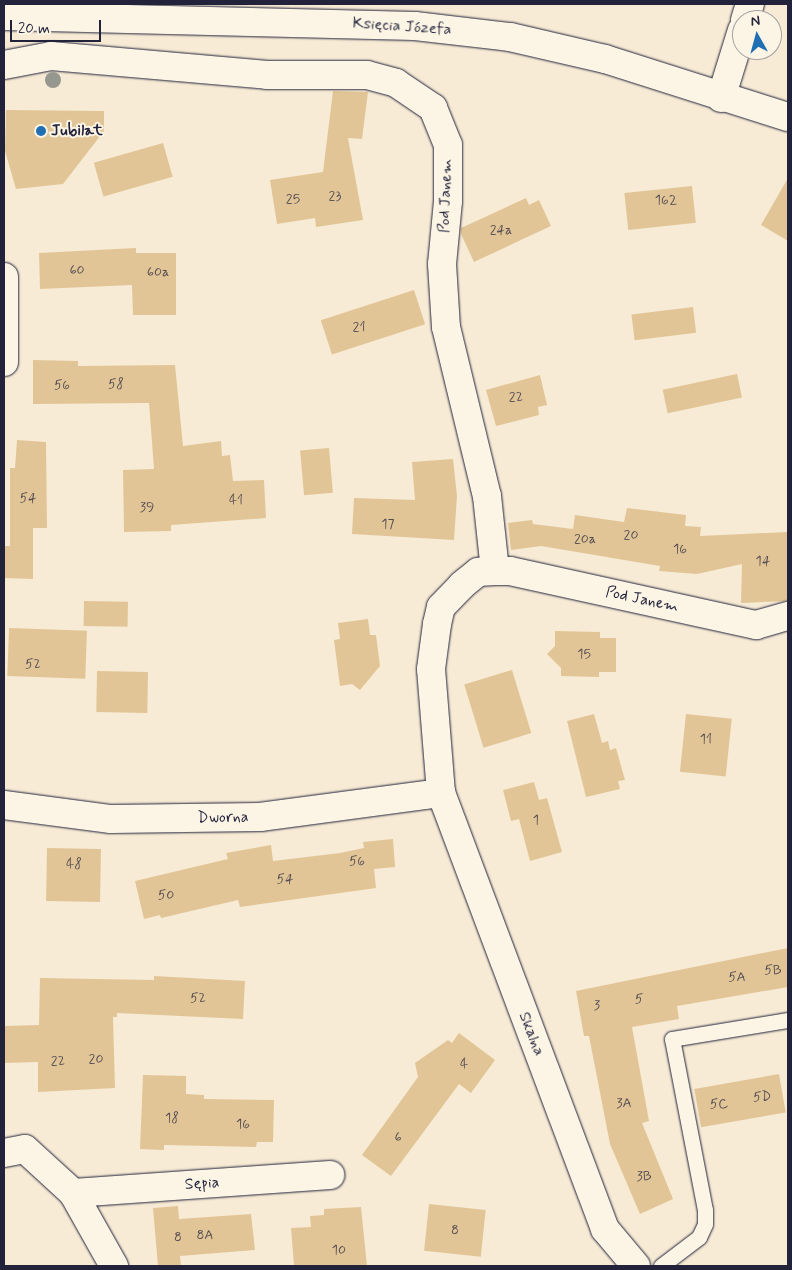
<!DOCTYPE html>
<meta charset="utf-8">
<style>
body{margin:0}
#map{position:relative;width:792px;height:1270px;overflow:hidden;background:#f7ebd5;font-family:Mynerve,sans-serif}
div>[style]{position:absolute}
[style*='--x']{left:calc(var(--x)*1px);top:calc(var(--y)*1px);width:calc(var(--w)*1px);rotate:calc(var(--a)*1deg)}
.building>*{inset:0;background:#e2c596;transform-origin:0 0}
.roads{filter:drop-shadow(0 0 1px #22223b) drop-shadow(0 0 1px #22223b)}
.service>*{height:15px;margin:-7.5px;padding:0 7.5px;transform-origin:7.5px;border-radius:7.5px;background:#fcf5e5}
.minor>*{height:28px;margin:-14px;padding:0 14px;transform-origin:14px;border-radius:14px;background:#fcf5e5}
.tertiary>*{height:28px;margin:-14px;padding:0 14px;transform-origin:14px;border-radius:14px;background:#fcf5e5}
.trees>*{width:16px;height:16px;margin:-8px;border-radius:50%;background:#96978f}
.dots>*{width:14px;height:14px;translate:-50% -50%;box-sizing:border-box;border:2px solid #fcf5e5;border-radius:50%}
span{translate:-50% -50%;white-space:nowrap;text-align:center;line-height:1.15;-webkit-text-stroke:4px #fcf5e5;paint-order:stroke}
.number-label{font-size:14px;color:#524b52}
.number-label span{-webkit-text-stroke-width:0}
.street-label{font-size:16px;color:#22223b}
.poi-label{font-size:16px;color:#22223b;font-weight:700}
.left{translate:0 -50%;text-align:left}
.frame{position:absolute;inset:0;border:5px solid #22223b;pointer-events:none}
.north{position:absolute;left:732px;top:10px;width:50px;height:50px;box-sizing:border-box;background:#fcf5e5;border:1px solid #a5a1a1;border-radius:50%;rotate:353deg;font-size:14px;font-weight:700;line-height:20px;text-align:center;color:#22223b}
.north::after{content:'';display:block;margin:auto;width:18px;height:22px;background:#1f6fb2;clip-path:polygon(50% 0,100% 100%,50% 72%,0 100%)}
.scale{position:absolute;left:10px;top:20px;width:91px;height:22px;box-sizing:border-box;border:2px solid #22223b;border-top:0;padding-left:6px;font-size:15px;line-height:18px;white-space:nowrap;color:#22223b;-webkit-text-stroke:4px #fcf5e5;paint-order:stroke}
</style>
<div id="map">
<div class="building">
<i style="clip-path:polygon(333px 91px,368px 92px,362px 139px,348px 138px,363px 220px,316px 227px,315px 218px,277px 224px,270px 180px,323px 172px)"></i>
<i style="clip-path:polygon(6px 110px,104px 111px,104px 131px,63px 184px,16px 189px,5px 151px)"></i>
<i style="left:163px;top:143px;width:35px;height:72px;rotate:74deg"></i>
<i style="clip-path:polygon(788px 178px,788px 241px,761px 225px)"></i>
<i style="left:692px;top:186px;width:37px;height:68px;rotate:84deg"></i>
<i style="clip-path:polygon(526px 198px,529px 205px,539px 200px,551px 226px,474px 262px,461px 234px,461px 228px)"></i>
<i style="clip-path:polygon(136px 248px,136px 253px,176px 253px,176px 315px,133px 315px,132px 285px,40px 289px,39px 253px)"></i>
<i style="left:414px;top:290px;width:36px;height:98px;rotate:72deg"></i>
<i style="left:693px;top:307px;width:26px;height:62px;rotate:83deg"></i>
<i style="clip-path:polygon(33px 360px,78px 361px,78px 366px,175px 365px,183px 446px,221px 441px,222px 456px,230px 455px,233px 481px,264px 480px,266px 518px,171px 525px,171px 531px,124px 532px,123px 470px,154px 469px,149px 403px,33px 404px)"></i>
<i style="left:737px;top:374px;width:24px;height:76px;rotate:78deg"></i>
<i style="clip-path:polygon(540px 375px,547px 405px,538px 407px,539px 415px,496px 426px,486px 390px)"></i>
<i style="clip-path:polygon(17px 440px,46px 442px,47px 528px,33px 528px,33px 579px,4px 578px,4px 546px,10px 546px,10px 468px,15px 468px)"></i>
<i style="left:329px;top:448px;width:45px;height:29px;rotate:85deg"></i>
<i style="clip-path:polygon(453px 459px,457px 496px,454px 540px,352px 534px,354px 498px,415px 500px,412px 462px)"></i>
<i style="clip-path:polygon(627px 508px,686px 515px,685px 526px,701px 527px,700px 536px,788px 532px,788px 601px,741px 603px,742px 564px,697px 574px,659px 571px,660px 566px,541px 546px,511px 550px,508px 523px,532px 520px,533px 524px,573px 529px,575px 515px,624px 522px)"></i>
<i style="left:84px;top:601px;width:44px;height:25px;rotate:1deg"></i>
<i style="clip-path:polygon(368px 619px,370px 635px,376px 635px,380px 666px,360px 690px,352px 684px,340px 686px,334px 640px,340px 639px,338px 623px)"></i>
<i style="left:9px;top:628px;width:78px;height:48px;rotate:2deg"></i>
<i style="clip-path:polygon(555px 631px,600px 632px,600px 638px,616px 638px,616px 672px,599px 672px,599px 677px,561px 676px,561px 668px,547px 654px,555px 646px)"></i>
<i style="left:512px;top:670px;width:66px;height:50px;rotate:73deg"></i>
<i style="left:97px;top:671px;width:51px;height:41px;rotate:1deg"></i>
<i style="clip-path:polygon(594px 714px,602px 743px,608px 741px,610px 750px,616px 748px,625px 780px,618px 781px,620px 789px,586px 797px,567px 721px)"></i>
<i style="left:686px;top:714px;width:46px;height:58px;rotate:6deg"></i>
<i style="clip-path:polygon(534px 782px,539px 800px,547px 798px,562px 852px,530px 861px,519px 819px,511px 821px,503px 790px)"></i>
<i style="clip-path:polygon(393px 839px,395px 867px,374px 869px,376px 888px,240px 907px,238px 900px,161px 918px,160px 915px,144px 919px,135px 881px,228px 859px,226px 853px,271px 845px,273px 861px,340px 853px,364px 848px,363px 842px)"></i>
<i style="left:47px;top:848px;width:54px;height:53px;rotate:1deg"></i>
<i style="clip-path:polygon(788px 948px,788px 987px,677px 1006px,679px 1019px,632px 1027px,649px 1121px,642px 1123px,673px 1199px,640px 1214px,610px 1144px,589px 1036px,584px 1036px,576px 991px)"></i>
<i style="clip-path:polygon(154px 976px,245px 981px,243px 1019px,117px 1013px,117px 1017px,113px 1017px,115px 1088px,38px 1092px,38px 1062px,4px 1063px,4px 1026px,39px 1025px,40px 978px,154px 980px)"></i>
<i style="clip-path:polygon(459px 1033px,495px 1060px,471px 1093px,459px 1084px,391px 1176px,362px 1155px,418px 1077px,415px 1063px,448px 1040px,452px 1043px)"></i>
<i style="left:779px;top:1074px;width:39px;height:86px;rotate:80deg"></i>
<i style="clip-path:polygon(143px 1075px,186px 1076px,186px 1094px,204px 1095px,204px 1099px,274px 1100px,273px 1142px,257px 1142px,256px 1147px,164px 1145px,164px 1150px,140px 1149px)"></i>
<i style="left:429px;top:1204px;width:57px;height:47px;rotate:6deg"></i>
<i style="clip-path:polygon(178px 1206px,179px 1219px,251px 1214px,255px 1250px,180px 1256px,181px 1266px,158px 1266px,153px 1208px)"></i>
<i style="clip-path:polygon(361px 1207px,367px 1266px,294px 1266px,291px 1228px,311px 1227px,310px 1216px,324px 1215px,324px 1209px)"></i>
</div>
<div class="roads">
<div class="service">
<i style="--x:661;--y:1266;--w:48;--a:-37.3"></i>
<i style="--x:699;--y:1237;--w:14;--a:-65"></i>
<i style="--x:705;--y:1224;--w:14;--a:-90"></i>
<i style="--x:705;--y:1210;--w:174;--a:-100.9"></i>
<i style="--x:672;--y:1039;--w:118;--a:-9.3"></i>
</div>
<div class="minor">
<i style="--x:745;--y:20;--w:17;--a:-73"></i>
<i style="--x:4;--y:65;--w:48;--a:-10.8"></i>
<i style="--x:51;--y:56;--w:217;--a:5"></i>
<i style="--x:267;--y:75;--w:100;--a:0"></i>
<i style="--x:367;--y:75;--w:30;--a:15"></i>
<i style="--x:396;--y:83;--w:45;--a:34"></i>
<i style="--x:433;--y:108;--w:40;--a:68"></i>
<i style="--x:448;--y:145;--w:56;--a:90"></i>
<i style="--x:448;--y:201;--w:63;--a:95.4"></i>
<i style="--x:442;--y:264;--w:63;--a:86.4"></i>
<i style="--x:446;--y:327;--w:174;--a:76.4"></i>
<i style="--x:487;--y:496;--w:75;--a:83.9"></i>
<i style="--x:721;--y:98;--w:71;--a:-72.8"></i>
<i style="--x:4;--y:277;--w:85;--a:90"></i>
<i style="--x:4;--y:805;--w:108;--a:7.5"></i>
<i style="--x:111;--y:819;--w:149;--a:-0.8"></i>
<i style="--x:260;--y:817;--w:183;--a:-7.6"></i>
<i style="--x:4;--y:1153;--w:21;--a:-11"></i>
<i style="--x:25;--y:1149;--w:65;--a:42.5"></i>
<i style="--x:73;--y:1193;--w:84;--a:60.7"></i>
<i style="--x:73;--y:1193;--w:258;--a:-4"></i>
<i style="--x:636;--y:1266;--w:48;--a:-130"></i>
<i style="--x:605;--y:1229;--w:466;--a:-110.6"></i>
<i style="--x:441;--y:793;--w:124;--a:-94.6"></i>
<i style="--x:431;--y:669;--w:45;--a:-82.4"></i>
<i style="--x:437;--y:624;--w:17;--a:-77"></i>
<i style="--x:441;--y:607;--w:30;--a:-46"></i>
<i style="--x:462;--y:585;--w:21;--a:-39"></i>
<i style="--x:478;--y:572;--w:17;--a:-3"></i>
<i style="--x:495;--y:571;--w:15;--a:0"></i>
<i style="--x:510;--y:571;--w:252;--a:12.4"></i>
<i style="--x:756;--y:625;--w:33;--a:-16"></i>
</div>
<div class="tertiary">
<i style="--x:4;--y:16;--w:411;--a:1.4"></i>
<i style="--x:415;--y:26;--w:96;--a:6.6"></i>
<i style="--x:510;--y:37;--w:98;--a:13"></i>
<i style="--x:605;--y:59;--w:192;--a:17.6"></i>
</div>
</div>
<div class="trees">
<i style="left:53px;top:80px"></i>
</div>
<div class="dots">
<i style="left:41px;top:131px;background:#1f6fb2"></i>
</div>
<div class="number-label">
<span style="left:335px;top:196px">23</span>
<span style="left:293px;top:199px">25</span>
<span style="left:666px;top:200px">162</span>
<span style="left:501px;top:230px">24a</span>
<span style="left:77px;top:270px">60</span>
<span style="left:158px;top:272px">60a</span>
<span style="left:359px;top:327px">21</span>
<span style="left:116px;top:384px">58</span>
<span style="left:62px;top:385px">56</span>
<span style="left:516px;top:397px">22</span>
<span style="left:28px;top:498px">54</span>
<span style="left:236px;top:500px">41</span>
<span style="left:147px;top:507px">39</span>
<span style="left:388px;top:524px">17</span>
<span style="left:631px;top:535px">20</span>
<span style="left:585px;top:539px">20a</span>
<span style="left:680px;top:549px">16</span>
<span style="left:763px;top:561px">14</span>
<span style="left:584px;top:654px">15</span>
<span style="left:33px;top:664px">52</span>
<span style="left:706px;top:739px">11</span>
<span style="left:536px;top:820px">1</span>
<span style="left:357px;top:861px">56</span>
<span style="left:74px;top:864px">48</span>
<span style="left:285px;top:879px">54</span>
<span style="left:166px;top:895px">50</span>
<span style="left:773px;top:970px">5B</span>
<span style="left:737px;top:977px">5A</span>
<span style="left:198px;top:998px">52</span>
<span style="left:639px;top:999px">5</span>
<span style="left:597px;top:1005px">3</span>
<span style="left:96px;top:1059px">20</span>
<span style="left:58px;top:1061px">22</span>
<span style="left:464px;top:1064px">4</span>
<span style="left:762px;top:1097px">5D</span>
<span style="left:624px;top:1103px">3A</span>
<span style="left:719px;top:1104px">5C</span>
<span style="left:172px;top:1118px">18</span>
<span style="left:243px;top:1124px">16</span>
<span style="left:398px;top:1137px">6</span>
<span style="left:644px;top:1176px">3B</span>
<span style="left:455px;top:1230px">8</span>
<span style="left:205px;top:1235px">8A</span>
<span style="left:178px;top:1237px">8</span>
<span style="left:339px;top:1250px">10</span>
</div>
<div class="street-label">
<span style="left:402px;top:27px;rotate:4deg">Księcia Józefa</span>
<span style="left:446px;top:196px;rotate:-88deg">Pod Janem</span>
<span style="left:642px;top:600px;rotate:12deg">Pod Janem</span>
<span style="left:223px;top:818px;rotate:-1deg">Dworna</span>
<span style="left:531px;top:1034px;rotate:69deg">Skalna</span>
<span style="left:202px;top:1184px;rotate:-4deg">Sępia</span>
</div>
<div class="poi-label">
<span class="left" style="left:51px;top:131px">Jubilat</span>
</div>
<div class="frame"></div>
<div class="north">N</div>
<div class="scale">20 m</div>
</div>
